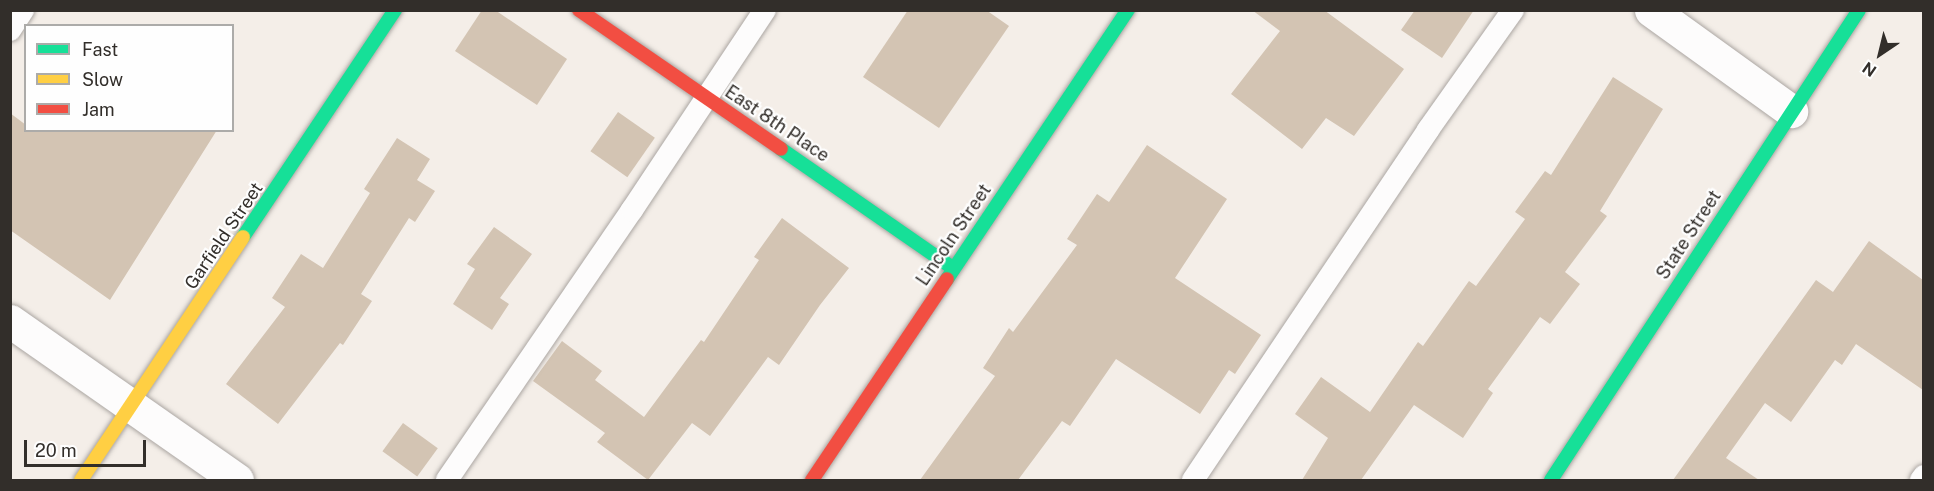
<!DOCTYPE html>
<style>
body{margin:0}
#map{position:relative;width:1934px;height:491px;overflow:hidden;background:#f4eee8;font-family:"Public Sans",sans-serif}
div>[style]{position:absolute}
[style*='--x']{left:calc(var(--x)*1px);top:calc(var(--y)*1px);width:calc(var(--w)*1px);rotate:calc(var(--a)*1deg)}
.building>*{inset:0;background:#d3c4b3;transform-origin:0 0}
.roads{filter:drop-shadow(0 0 2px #aba6a2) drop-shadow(0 0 2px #aba6a2)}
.lane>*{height:22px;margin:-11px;padding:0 11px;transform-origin:11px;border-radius:11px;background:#fdfcfc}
.street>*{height:33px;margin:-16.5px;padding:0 16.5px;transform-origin:16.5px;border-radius:16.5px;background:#fdfcfc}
.fast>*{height:14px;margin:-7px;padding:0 7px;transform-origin:7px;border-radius:7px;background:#16e098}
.slow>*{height:14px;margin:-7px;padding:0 7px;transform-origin:7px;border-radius:7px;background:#ffcf43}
.jam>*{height:14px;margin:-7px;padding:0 7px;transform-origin:7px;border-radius:7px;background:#f24e42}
span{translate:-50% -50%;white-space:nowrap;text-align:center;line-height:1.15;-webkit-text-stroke:4.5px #fefefe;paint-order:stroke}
.street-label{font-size:18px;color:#322e2a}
.frame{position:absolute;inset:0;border:12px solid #322e2a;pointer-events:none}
.legend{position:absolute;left:24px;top:24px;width:210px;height:108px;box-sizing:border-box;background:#fefefe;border:2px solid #acaba9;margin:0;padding:8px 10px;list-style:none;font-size:18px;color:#322e2a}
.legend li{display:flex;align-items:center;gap:12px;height:30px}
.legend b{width:30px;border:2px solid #acaba9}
.north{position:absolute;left:1850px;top:24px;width:60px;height:60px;-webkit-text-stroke:4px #fefefe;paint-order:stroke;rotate:215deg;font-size:16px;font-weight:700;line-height:24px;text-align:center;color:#322e2a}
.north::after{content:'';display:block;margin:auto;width:21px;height:27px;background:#322e2a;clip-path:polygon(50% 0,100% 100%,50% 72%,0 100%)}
.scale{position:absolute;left:24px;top:440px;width:122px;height:27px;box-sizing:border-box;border:3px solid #322e2a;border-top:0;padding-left:8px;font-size:18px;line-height:21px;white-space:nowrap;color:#322e2a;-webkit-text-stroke:4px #fefefe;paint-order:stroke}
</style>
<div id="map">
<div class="building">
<i style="clip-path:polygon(482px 10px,495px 10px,567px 59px,537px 105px,455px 51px)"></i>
<i style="clip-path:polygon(908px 10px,986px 10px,1009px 26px,939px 128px,863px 77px)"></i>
<i style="clip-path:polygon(1252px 10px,1324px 10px,1404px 69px,1354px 136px,1326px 118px,1302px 149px,1231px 94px,1280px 31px)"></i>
<i style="clip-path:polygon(1415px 10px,1474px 10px,1442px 58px,1401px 30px)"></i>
<i style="clip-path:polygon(1613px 77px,1663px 109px,1600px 211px,1607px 216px,1565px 272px,1580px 284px,1550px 324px,1540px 317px,1488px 389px,1493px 393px,1463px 438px,1414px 405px,1361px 480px,1302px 480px,1328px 438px,1295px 414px,1321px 377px,1370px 412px,1418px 342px,1423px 346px,1469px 281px,1476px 286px,1525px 219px,1515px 212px,1545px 171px,1551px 175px)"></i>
<i style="left:618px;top:112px;width:45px;height:48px;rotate:35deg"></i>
<i style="clip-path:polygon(10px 113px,26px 125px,26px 130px,217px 130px,110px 300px,10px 230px)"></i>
<i style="clip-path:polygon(397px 138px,430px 159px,417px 180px,435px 191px,415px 222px,409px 218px,361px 294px,372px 301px,343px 345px,340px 343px,278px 424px,226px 384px,285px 307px,272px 298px,301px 254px,323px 268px,370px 193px,364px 189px)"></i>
<i style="clip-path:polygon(1147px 145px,1227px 199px,1175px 278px,1261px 335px,1235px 374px,1229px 370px,1200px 414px,1116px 359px,1070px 426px,1062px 421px,1018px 480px,920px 480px,995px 376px,983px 368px,1009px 328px,1013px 332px,1077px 245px,1067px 239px,1097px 194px,1109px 202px)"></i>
<i style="clip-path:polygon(782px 218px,849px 268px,820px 305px,779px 365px,768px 357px,710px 436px,692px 423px,648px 480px,597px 442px,605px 433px,533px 381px,562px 341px,602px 371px,595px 380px,644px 417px,701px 340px,704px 342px,759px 260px,754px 257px)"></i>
<i style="clip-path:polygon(494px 227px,532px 254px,500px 298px,509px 304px,492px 330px,453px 304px,475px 269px,467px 264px)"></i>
<i style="clip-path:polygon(1869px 241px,1923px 280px,1923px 390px,1856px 344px,1842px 365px,1835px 360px,1791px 422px,1765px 403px,1726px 458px,1759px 480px,1673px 480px,1816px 280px,1833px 292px)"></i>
<i style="left:403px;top:423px;width:43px;height:35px;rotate:36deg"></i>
</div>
<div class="roads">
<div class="lane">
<i style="--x:10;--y:30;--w:24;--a:-57"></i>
<i style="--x:447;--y:480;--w:327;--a:-55.6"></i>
<i style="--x:632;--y:210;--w:240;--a:-56.4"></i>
<i style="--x:1193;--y:480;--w:422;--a:-56.1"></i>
<i style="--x:1428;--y:130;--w:147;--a:-54.7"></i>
<i style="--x:1921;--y:480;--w:5;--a:-53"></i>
</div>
<div class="street">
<i style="--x:1651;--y:10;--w:173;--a:35.8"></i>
<i style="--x:10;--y:321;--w:277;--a:35"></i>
</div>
<div class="fast">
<i style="--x:781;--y:149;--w:209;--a:34.7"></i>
<i style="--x:243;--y:237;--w:273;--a:-56.2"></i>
<i style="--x:947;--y:279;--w:324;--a:-56.1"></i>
<i style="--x:1551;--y:480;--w:562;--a:-56.76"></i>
</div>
<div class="slow">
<i style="--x:81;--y:480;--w:292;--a:-56.3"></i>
</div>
<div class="jam">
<i style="--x:579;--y:10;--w:245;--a:34.5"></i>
<i style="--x:812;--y:480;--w:242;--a:-56.1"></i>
</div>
</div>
<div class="street-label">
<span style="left:777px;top:124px;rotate:34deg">East 8th Place</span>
<span style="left:954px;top:235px;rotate:-56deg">Lincoln Street</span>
<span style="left:1689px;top:235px;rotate:-57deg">State Street</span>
<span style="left:224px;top:236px;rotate:-56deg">Garfield Street</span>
</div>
<div class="frame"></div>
<ul class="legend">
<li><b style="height:8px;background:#16e098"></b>Fast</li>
<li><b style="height:8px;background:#ffcf43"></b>Slow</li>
<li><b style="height:8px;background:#f24e42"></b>Jam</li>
</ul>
<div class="north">N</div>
<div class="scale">20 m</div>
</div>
